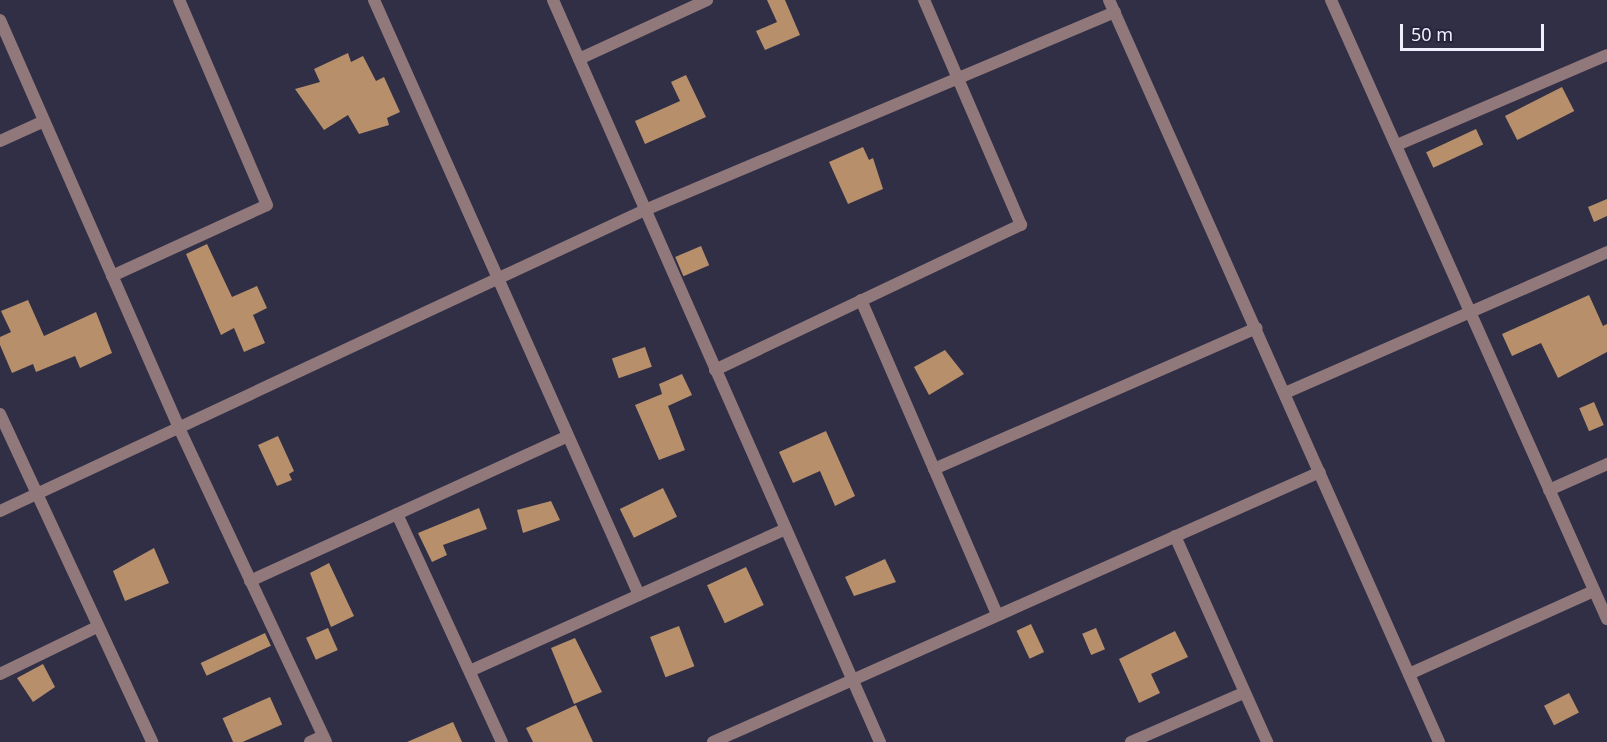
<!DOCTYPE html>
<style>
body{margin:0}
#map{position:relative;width:1607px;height:742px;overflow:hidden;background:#302f46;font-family:"Noto Sans",sans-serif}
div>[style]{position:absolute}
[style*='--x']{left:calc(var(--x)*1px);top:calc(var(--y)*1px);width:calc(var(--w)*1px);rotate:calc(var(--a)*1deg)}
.building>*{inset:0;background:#b78f6b;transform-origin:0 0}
.street>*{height:12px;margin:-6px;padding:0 6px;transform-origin:6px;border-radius:6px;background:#91787b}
span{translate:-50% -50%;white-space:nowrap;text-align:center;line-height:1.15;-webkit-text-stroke:6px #26253b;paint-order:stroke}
.scale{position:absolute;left:1400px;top:24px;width:144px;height:27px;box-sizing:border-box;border:3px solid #efeffe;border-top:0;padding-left:8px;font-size:18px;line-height:21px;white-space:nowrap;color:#efeffe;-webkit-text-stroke:4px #26253b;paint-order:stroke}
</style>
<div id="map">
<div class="building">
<i style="clip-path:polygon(767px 0,785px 0,800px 35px,765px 50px,756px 31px,777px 22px)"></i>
<i style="clip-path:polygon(348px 53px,351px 62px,363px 56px,376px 81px,384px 77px,400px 112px,387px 118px,389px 125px,359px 134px,348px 115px,324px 130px,295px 89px,320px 82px,314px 69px)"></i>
<i style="clip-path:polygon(686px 75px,706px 117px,645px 144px,635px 121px,680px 101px,671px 82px)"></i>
<i style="left:1562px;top:87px;width:27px;height:64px;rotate:63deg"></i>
<i style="left:1476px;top:129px;width:17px;height:55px;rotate:65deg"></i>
<i style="clip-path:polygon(863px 147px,869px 160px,873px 158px,883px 189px,848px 204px,829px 162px)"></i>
<i style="clip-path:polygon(1607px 199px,1607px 216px,1594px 222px,1588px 207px)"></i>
<i style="clip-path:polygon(207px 244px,232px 297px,257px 286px,267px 308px,253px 315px,265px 343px,244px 352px,234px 328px,221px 335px,186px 254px)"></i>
<i style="left:701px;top:246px;width:21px;height:28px;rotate:67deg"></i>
<i style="clip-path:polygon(1589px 295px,1603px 326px,1607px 324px,1607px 352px,1558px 378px,1541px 343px,1512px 356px,1502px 334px)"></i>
<i style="clip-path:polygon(28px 300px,44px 336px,96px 312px,112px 353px,80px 368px,75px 356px,36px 372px,33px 364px,12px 373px,0 345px,0 337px,11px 332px,1px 311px)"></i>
<i style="left:645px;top:347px;width:21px;height:35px;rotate:71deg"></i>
<i style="clip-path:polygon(945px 350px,964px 374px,929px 395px,914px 367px)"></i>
<i style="clip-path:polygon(682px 374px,692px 395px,668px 406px,685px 450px,659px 460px,635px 405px,662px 394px,659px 384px)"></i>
<i style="left:1594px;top:402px;width:25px;height:16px;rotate:67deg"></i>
<i style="clip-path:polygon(826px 431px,855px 496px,835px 506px,820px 471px,793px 483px,779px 452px)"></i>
<i style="clip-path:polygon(278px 436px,294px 471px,289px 474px,292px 480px,277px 486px,258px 445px)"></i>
<i style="left:663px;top:488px;width:32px;height:48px;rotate:64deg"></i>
<i style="clip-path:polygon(551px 501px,560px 520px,523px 533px,517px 510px)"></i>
<i style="clip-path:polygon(479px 508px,487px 529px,443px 545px,447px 555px,432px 562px,418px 533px)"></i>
<i style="clip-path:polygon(154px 548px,169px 583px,125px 601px,113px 571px)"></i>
<i style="clip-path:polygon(885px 559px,896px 582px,854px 596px,845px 577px)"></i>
<i style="clip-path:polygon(329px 563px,354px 616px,331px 627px,310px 573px)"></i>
<i style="left:746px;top:567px;width:42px;height:43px;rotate:65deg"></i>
<i style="left:1031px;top:624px;width:31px;height:16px;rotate:65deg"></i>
<i style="left:679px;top:626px;width:43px;height:31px;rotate:69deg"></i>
<i style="left:328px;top:628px;width:24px;height:24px;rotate:66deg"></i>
<i style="left:1096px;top:628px;width:23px;height:15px;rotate:67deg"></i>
<i style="clip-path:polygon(1175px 631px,1188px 657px,1151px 674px,1160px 693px,1139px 703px,1119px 659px)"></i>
<i style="left:265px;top:633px;width:14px;height:71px;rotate:65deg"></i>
<i style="clip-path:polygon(575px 638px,602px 692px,574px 704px,551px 648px)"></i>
<i style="clip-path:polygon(43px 664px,55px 687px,33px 702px,17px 678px)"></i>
<i style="left:1569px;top:693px;width:22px;height:28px;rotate:63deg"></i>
<i style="left:270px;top:697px;width:30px;height:52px;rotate:66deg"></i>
<i style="clip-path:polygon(576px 705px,593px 742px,533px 742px,526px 728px)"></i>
<i style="clip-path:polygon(453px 722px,462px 742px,407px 742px)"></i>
</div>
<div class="street">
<i style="--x:374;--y:0;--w:651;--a:65.99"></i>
<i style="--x:553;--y:0;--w:811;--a:66.22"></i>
<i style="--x:1109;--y:0;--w:812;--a:66.02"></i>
<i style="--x:1331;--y:0;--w:678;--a:65.97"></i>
<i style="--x:0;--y:20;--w:448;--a:66.3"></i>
<i style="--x:180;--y:430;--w:344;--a:64.9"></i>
<i style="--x:579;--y:59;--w:141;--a:-24.7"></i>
<i style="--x:0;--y:141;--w:48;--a:-24.4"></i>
<i style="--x:1397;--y:145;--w:228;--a:-23.2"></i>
<i style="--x:112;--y:276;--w:170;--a:-24.6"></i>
<i style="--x:267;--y:205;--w:223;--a:-113.2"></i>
<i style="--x:861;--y:300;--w:342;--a:66.6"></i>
<i style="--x:715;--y:370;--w:339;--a:-25.4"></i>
<i style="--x:1021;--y:225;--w:245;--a:-113.3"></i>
<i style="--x:1285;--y:393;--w:352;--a:-23.6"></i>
<i style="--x:0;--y:414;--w:362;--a:65.1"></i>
<i style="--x:934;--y:469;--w:352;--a:-23.6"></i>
<i style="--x:1549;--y:490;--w:64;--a:-24.1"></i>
<i style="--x:0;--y:511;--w:712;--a:-25.02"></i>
<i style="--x:645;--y:210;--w:510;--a:-22.84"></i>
<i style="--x:397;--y:514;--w:251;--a:65.3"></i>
<i style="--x:1175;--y:536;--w:226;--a:65.9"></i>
<i style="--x:250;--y:581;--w:349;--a:-24.5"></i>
<i style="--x:472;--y:670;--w:344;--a:-24.2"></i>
<i style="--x:0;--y:674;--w:108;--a:-25.9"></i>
<i style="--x:1409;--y:674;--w:203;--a:-24.2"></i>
<i style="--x:310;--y:742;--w:14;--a:-25"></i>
<i style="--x:713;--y:742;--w:664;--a:-23.98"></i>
<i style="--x:1131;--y:742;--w:122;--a:-23.6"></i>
</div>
<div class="scale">50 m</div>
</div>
